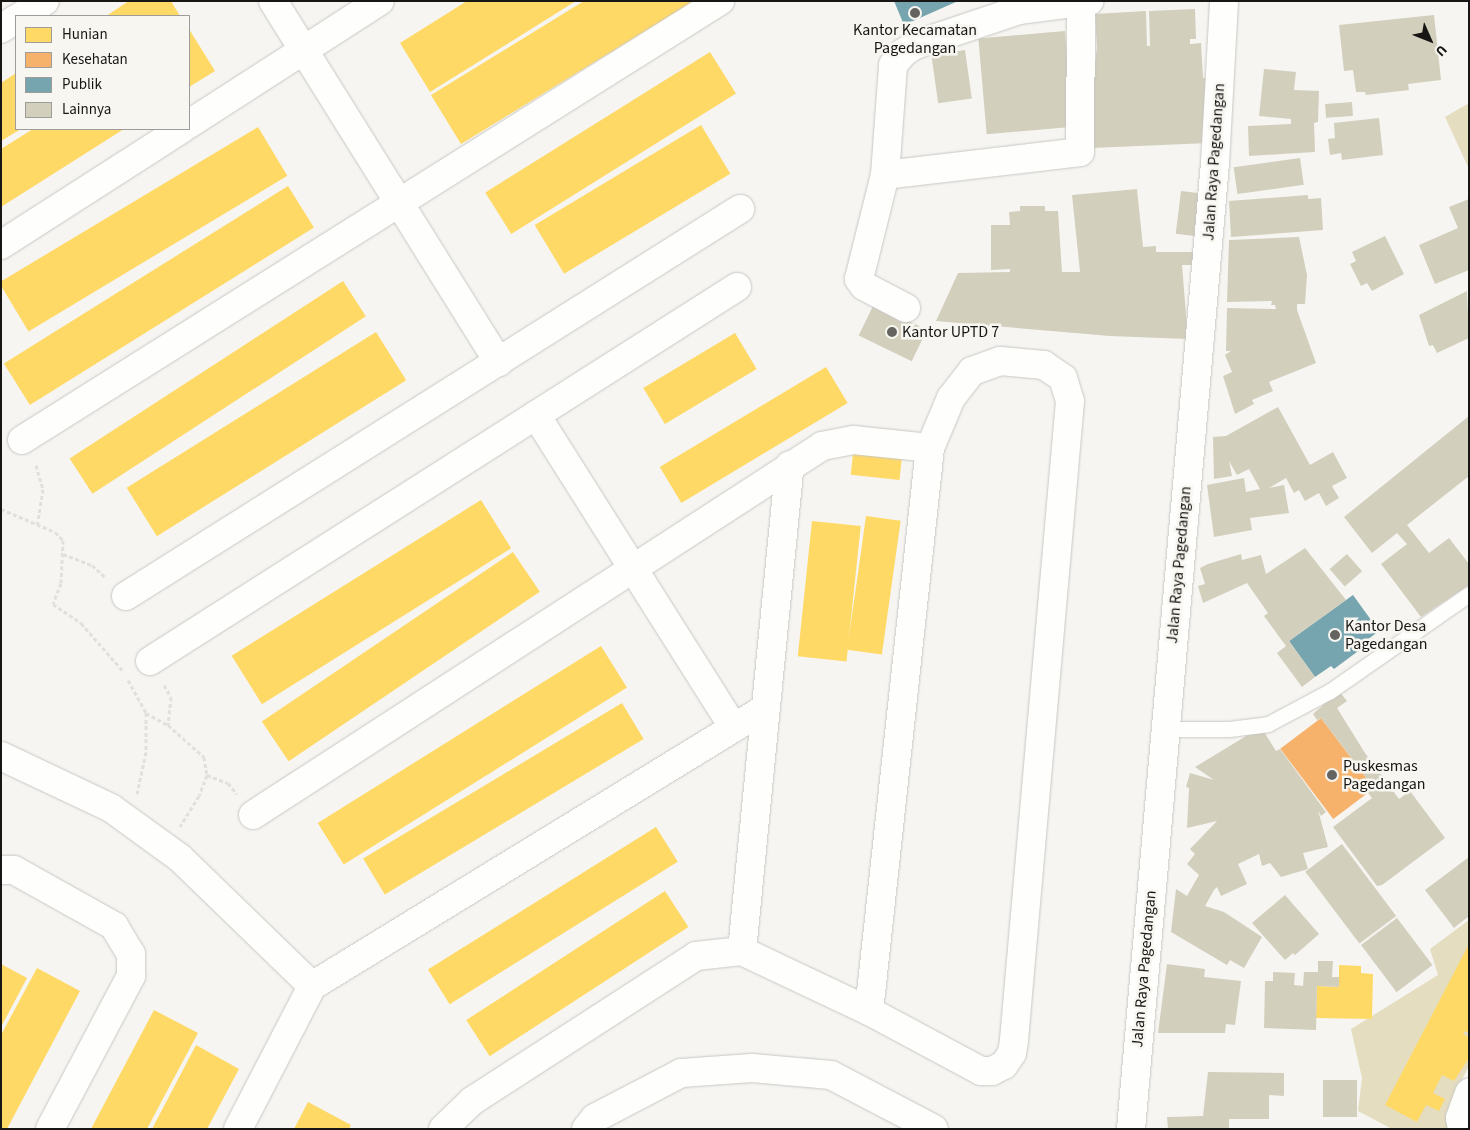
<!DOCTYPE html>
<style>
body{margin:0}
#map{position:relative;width:1470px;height:1130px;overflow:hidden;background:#f6f5f1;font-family:"Source Sans 3",sans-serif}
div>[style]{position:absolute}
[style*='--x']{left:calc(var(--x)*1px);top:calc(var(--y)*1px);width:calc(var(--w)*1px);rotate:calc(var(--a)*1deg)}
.green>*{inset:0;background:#e4ddc0}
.homes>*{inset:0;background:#ffd966;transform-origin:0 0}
.health>*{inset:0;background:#f6b26b;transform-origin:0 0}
.public>*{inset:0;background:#76a5af}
.building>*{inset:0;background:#d3cfbd;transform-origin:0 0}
.path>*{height:3px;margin-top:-1.5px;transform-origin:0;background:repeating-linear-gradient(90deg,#e0e0df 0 4px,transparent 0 6.5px)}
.roads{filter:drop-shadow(0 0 1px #c8c7c4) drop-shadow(0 0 1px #c8c7c4)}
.service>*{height:15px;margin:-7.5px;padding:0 7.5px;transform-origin:7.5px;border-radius:7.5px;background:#fefefd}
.minor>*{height:28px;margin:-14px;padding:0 14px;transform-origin:14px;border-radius:14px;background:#fefefd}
.tertiary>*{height:28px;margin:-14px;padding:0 14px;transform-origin:14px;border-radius:14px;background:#fefefd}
.dots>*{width:14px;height:14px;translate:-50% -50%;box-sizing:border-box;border:2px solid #f7f6f0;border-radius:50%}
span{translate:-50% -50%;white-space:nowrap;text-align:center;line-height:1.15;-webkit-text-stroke:5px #f7f6f0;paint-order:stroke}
.poi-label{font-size:16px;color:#171614}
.left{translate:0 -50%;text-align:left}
.street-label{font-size:16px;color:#171614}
.frame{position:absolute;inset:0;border:2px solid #171614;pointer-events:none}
.legend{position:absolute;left:15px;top:15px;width:175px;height:115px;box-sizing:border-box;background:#f7f6f0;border:1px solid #9d9c98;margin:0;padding:6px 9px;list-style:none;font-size:15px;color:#171614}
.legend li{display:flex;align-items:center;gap:10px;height:25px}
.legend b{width:25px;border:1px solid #9d9c98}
.north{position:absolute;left:1405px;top:15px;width:50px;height:50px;-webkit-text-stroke:4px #f7f6f0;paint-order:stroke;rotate:134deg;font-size:14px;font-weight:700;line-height:20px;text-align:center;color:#171614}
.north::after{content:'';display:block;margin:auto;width:18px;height:22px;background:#171614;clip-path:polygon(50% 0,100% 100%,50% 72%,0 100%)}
</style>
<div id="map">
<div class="green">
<i style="clip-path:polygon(1469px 103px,1469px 169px,1445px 117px)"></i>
<i style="clip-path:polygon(1469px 920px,1469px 1066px,1449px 1105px,1449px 1129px,1392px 1129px,1358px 1111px,1362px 1078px,1351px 1029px,1438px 975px,1430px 949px)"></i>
</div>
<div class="homes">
<i style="clip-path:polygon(129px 1px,171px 1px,180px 16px,106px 16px)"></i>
<i style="clip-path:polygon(467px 1px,576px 1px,430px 92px,400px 43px)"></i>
<i style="clip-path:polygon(584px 1px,694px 1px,461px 144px,431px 95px)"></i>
<i style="clip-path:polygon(189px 29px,215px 71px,189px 87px)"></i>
<i style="left:710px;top:52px;width:49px;height:265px;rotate:58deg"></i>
<i style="clip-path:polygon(16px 73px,16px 129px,21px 129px,1px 141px,1px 83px)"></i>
<i style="left:701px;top:125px;width:57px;height:194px;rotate:59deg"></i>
<i style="left:258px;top:127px;width:57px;height:302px;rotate:59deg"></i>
<i style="clip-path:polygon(33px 129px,124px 129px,1px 207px,1px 149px)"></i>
<i style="left:288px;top:186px;width:49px;height:335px;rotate:58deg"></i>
<i style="left:343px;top:281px;width:42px;height:326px;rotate:57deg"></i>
<i style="left:376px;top:332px;width:57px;height:294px;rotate:58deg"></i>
<i style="left:735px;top:333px;width:42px;height:107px;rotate:59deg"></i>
<i style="left:826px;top:367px;width:42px;height:194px;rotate:59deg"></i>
<i style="left:854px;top:444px;width:49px;height:31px;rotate:6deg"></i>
<i style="left:481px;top:500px;width:57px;height:294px;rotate:58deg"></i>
<i style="left:866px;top:516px;width:35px;height:135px;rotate:8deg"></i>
<i style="left:812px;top:521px;width:49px;height:136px;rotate:6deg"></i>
<i style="left:513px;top:552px;width:48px;height:303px;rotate:56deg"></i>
<i style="left:601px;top:646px;width:49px;height:334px;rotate:58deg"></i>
<i style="left:622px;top:703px;width:42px;height:302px;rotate:59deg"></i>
<i style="left:656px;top:827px;width:41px;height:269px;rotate:58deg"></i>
<i style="left:665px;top:891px;width:43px;height:237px;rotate:57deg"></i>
<i style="clip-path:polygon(1469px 944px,1469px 1033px,1465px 1031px,1463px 1034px,1469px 1037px,1469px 1058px,1454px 1081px,1442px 1075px,1433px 1093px,1445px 1099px,1439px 1111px,1426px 1105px,1417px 1122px,1385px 1105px)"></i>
<i style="clip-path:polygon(1px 964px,27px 978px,1px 1027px)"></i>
<i style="clip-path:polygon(1339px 965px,1361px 966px,1361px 973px,1373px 974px,1372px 1019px,1316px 1018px,1317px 986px,1339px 987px)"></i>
<i style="clip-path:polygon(37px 968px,80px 991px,7px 1129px,1px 1129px,1px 1035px)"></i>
<i style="clip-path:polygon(154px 1010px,198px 1033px,166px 1093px,147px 1129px,91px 1129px)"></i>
<i style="clip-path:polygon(196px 1045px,239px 1069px,207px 1129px,152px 1129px)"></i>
<i style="clip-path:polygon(308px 1102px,351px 1125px,349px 1129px,294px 1129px)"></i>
</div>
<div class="health">
<i style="left:1321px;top:718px;width:88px;height:51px;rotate:53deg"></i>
</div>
<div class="public">
<i style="clip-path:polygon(894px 1px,958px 1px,904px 25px)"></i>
<i style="clip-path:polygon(1353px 595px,1379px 631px,1367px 640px,1369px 643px,1334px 669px,1331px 666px,1315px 677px,1289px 641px)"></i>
</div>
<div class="building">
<i style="clip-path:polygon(1195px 9px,1196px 39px,1190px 39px,1190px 44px,1201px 43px,1203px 78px,1212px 78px,1208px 143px,1092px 148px,1090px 97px,1097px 48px,1095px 14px,1146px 11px,1147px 46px,1150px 46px,1149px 11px)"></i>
<i style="clip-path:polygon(1434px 15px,1441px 80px,1408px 84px,1409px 90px,1366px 95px,1365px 92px,1356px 92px,1353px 70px,1344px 71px,1339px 25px)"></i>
<i style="left:1065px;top:31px;width:96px;height:87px;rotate:85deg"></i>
<i style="left:965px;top:50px;width:49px;height:34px;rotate:82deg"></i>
<i style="clip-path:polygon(1264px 69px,1296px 72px,1294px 90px,1319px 91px,1318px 122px,1314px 123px,1315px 152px,1249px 156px,1248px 126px,1291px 124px,1291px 119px,1259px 116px)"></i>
<i style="left:1352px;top:102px;width:14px;height:27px;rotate:86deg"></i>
<i style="clip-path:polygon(1379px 118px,1383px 155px,1342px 160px,1341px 153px,1330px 155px,1328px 139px,1335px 138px,1334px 123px)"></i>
<i style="left:1300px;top:158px;width:27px;height:67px;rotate:82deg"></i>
<i style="clip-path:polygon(1137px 189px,1143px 247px,1156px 246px,1156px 252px,1197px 252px,1196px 265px,1182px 265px,1188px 339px,1110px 336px,936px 321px,958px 273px,1010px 272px,1010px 269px,991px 270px,991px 225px,1010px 225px,1009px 212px,1020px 211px,1020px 206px,1045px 206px,1045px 211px,1058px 211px,1062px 272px,1080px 272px,1072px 195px)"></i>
<i style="left:1181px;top:191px;width:23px;height:43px;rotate:7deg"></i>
<i style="clip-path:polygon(1308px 195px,1308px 199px,1321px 198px,1323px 230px,1231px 237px,1229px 201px)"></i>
<i style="clip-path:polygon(1469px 199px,1469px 270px,1435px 284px,1419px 245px,1458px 228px,1449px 207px)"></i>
<i style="clip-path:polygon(1385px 236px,1404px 274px,1372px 291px,1367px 283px,1361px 286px,1350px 264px,1356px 261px,1352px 252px)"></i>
<i style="clip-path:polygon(1299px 237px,1307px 275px,1305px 304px,1297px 304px,1297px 310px,1316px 363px,1269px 382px,1273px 391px,1252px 400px,1254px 404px,1235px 414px,1223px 376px,1232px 372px,1225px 355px,1231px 351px,1226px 351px,1227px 308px,1276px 309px,1275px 305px,1271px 305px,1272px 301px,1227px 302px,1229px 240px)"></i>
<i style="clip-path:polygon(1467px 291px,1469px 338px,1437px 353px,1433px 345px,1429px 346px,1419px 315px)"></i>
<i style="left:874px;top:304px;width:59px;height:35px;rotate:26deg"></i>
<i style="clip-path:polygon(1278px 407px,1310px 465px,1333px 452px,1347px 478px,1332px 486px,1339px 498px,1326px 506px,1319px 493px,1305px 501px,1299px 490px,1294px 493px,1286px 478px,1269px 488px,1284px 485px,1289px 513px,1250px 518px,1252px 530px,1214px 537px,1207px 485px,1244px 478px,1246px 492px,1260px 489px,1249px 469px,1237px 475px,1229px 461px,1232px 476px,1214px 479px,1213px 437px,1226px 436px)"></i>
<i style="clip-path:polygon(1469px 416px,1469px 476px,1407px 525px,1429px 553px,1449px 538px,1469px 564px,1469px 585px,1421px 617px,1381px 564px,1407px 544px,1397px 533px,1372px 553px,1344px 517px)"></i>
<i style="clip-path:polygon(1305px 548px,1346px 600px,1289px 641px,1315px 677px,1302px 687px,1277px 653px,1286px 646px,1264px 616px,1268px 613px,1247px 583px,1203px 603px,1198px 586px,1205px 584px,1200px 568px,1208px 564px,1241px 554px,1242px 560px,1261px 555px,1266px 574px)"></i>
<i style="left:1347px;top:554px;width:23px;height:23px;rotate:49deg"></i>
<i style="clip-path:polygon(1339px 691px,1347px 701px,1337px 708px,1365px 753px,1399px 799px,1410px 791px,1445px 838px,1382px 885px,1377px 886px,1333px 827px,1372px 798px,1368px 793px,1374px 788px,1321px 718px,1317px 720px,1313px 714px)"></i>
<i style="clip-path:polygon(1261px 727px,1276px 751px,1280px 749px,1326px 812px,1321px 816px,1318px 810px,1328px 847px,1303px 853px,1308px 869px,1281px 877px,1270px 863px,1262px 866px,1259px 854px,1238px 864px,1247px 884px,1221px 896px,1217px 887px,1214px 890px,1205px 906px,1224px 912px,1262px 937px,1244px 968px,1230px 960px,1227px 965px,1171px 932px,1176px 889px,1187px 896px,1199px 875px,1187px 864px,1195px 854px,1190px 849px,1217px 821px,1187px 828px,1189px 788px,1186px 787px,1190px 773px,1214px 780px,1195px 767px)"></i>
<i style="left:1342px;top:844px;width:90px;height:46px;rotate:53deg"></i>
<i style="clip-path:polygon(1469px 857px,1469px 916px,1454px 928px,1425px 890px)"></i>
<i style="clip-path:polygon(1285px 895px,1319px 934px,1295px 955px,1293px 953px,1285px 960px,1252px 923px)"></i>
<i style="left:1397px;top:918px;width:59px;height:45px;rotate:53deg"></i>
<i style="clip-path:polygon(1318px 961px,1333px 961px,1332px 977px,1339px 977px,1339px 987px,1317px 986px,1316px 1030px,1264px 1028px,1265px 981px,1273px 981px,1273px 972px,1295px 973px,1294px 985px,1303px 986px,1304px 972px,1318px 972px)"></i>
<i style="clip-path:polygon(1167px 964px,1205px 969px,1204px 977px,1241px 981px,1235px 1025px,1226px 1024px,1225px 1033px,1158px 1033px)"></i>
<i style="clip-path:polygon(1208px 1072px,1284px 1073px,1284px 1096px,1269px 1095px,1269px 1119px,1229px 1119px,1229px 1129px,1168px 1129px,1167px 1117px,1203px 1116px)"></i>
<i style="left:1323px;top:1080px;width:34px;height:37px"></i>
</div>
<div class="path">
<i style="--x:36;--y:465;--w:25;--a:74"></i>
<i style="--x:43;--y:489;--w:37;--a:99"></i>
<i style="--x:1;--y:509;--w:59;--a:23.1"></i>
<i style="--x:55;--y:532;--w:11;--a:45"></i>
<i style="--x:63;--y:540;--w:43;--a:92.7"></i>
<i style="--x:61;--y:583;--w:22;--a:111"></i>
<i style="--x:53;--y:604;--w:34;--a:34"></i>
<i style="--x:81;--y:623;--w:64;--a:48.8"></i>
<i style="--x:63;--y:554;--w:31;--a:21"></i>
<i style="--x:92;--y:565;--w:19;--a:43"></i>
<i style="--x:128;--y:680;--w:38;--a:61"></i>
<i style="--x:146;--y:713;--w:39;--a:90"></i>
<i style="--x:146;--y:752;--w:43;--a:102.1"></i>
<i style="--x:164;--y:685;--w:14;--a:60"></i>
<i style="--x:171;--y:697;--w:28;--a:96"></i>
<i style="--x:146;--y:713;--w:25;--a:29"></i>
<i style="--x:168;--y:725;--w:48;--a:41.6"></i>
<i style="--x:204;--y:757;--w:18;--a:81"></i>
<i style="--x:207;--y:775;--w:22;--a:111"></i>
<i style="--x:199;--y:796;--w:36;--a:122"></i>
<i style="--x:207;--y:775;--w:22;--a:21"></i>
<i style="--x:228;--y:783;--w:14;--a:51"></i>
</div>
<div class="roads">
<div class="service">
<i style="--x:1164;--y:729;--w:65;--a:0"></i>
<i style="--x:1229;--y:729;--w:39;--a:-7"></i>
<i style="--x:1268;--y:724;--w:70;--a:-28"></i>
<i style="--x:1330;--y:691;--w:169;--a:-34.9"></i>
</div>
<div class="minor">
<i style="--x:273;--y:1;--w:426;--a:58"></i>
<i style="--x:1016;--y:1;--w:9;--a:72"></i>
<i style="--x:1019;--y:10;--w:71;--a:-7.3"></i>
<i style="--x:21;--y:16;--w:28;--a:-32"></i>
<i style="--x:1;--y:29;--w:18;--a:-34"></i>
<i style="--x:189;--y:124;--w:227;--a:-32.8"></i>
<i style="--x:885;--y:175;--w:110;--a:-85.8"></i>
<i style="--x:893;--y:65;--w:16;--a:-50"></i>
<i style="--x:903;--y:53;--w:14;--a:-34"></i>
<i style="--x:915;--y:45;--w:110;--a:-18.6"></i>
<i style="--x:1;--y:245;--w:215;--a:-32.7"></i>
<i style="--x:906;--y:308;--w:47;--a:-152.4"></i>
<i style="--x:864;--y:286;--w:9;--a:-126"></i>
<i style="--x:859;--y:279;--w:107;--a:-76"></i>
<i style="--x:885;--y:175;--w:196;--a:-6.7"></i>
<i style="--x:1080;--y:152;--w:150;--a:-89.6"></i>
<i style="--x:536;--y:415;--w:370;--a:57.7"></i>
<i style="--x:22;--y:440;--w:825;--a:-32.17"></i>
<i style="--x:126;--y:596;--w:726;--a:-32.22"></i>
<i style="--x:150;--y:661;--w:696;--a:-32.5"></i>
<i style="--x:1;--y:756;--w:122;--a:25.3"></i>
<i style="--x:111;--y:808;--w:85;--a:35.9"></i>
<i style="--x:180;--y:858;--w:184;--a:44.1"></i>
<i style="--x:253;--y:815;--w:678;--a:-32.96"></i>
<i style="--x:822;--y:446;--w:32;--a:-11"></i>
<i style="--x:853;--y:440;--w:77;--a:5.9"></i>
<i style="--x:1;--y:870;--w:13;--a:0"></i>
<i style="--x:14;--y:870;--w:115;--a:29.2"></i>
<i style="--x:114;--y:926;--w:33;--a:59"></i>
<i style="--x:131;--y:954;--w:22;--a:90"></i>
<i style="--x:131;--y:976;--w:173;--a:117.9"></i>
<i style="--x:742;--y:951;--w:488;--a:-84.4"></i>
<i style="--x:238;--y:1129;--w:161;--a:-62.6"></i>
<i style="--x:312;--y:986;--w:532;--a:-31.48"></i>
<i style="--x:443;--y:1129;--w:40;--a:-44"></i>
<i style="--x:472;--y:1101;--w:267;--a:-32.9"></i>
<i style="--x:696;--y:956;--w:46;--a:-6.2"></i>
<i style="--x:742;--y:951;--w:140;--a:25.3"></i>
<i style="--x:869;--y:1011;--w:127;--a:28.2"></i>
<i style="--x:981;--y:1071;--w:11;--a:0"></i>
<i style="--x:992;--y:1071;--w:13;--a:-27"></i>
<i style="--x:1004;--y:1065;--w:14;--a:-56"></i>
<i style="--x:1012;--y:1053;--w:13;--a:-81"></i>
<i style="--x:1014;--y:1040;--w:641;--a:-84.99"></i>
<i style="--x:1070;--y:401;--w:24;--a:-107"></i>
<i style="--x:1063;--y:378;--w:23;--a:-146"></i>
<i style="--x:1044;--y:365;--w:44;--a:-174.8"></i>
<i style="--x:1000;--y:361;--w:30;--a:160"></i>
<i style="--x:972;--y:371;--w:34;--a:128"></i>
<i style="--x:951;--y:398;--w:54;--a:112.8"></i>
<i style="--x:930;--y:448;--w:566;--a:96.18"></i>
<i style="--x:1462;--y:1129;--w:11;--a:-100"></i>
<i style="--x:1460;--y:1118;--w:27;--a:-70"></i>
</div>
<div class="tertiary">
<i style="--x:586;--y:1129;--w:14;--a:-51"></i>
<i style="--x:595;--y:1118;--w:97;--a:-27.6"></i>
<i style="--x:681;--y:1073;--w:71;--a:-4"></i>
<i style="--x:752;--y:1068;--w:79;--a:5.1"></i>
<i style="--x:831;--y:1075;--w:116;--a:27.7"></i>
<i style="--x:1131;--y:1129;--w:970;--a:-85.03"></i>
<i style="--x:1215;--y:163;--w:162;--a:-86.8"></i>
</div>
</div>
<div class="dots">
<i style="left:915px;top:13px;background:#656461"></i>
<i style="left:892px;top:332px;background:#656461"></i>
<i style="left:1335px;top:635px;background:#656461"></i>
<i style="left:1332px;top:775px;background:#656461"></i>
</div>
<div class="poi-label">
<span style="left:915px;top:39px">Kantor Kecamatan<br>Pagedangan</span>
<span class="left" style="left:902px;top:332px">Kantor UPTD 7</span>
<span class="left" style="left:1345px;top:635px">Kantor Desa<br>Pagedangan</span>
<span class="left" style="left:1343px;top:775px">Puskesmas<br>Pagedangan</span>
</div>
<div class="street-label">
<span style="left:1214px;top:162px;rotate:-86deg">Jalan Raya Pagedangan</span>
<span style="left:1179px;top:565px;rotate:-85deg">Jalan Raya Pagedangan</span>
<span style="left:1144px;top:969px;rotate:-85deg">Jalan Raya Pagedangan</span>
</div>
<div class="frame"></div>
<ul class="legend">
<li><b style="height:14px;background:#ffd966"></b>Hunian</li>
<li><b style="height:14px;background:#f6b26b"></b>Kesehatan</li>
<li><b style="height:14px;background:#76a5af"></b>Publik</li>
<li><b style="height:14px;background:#d3cfbd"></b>Lainnya</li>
</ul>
<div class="north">U</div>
</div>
